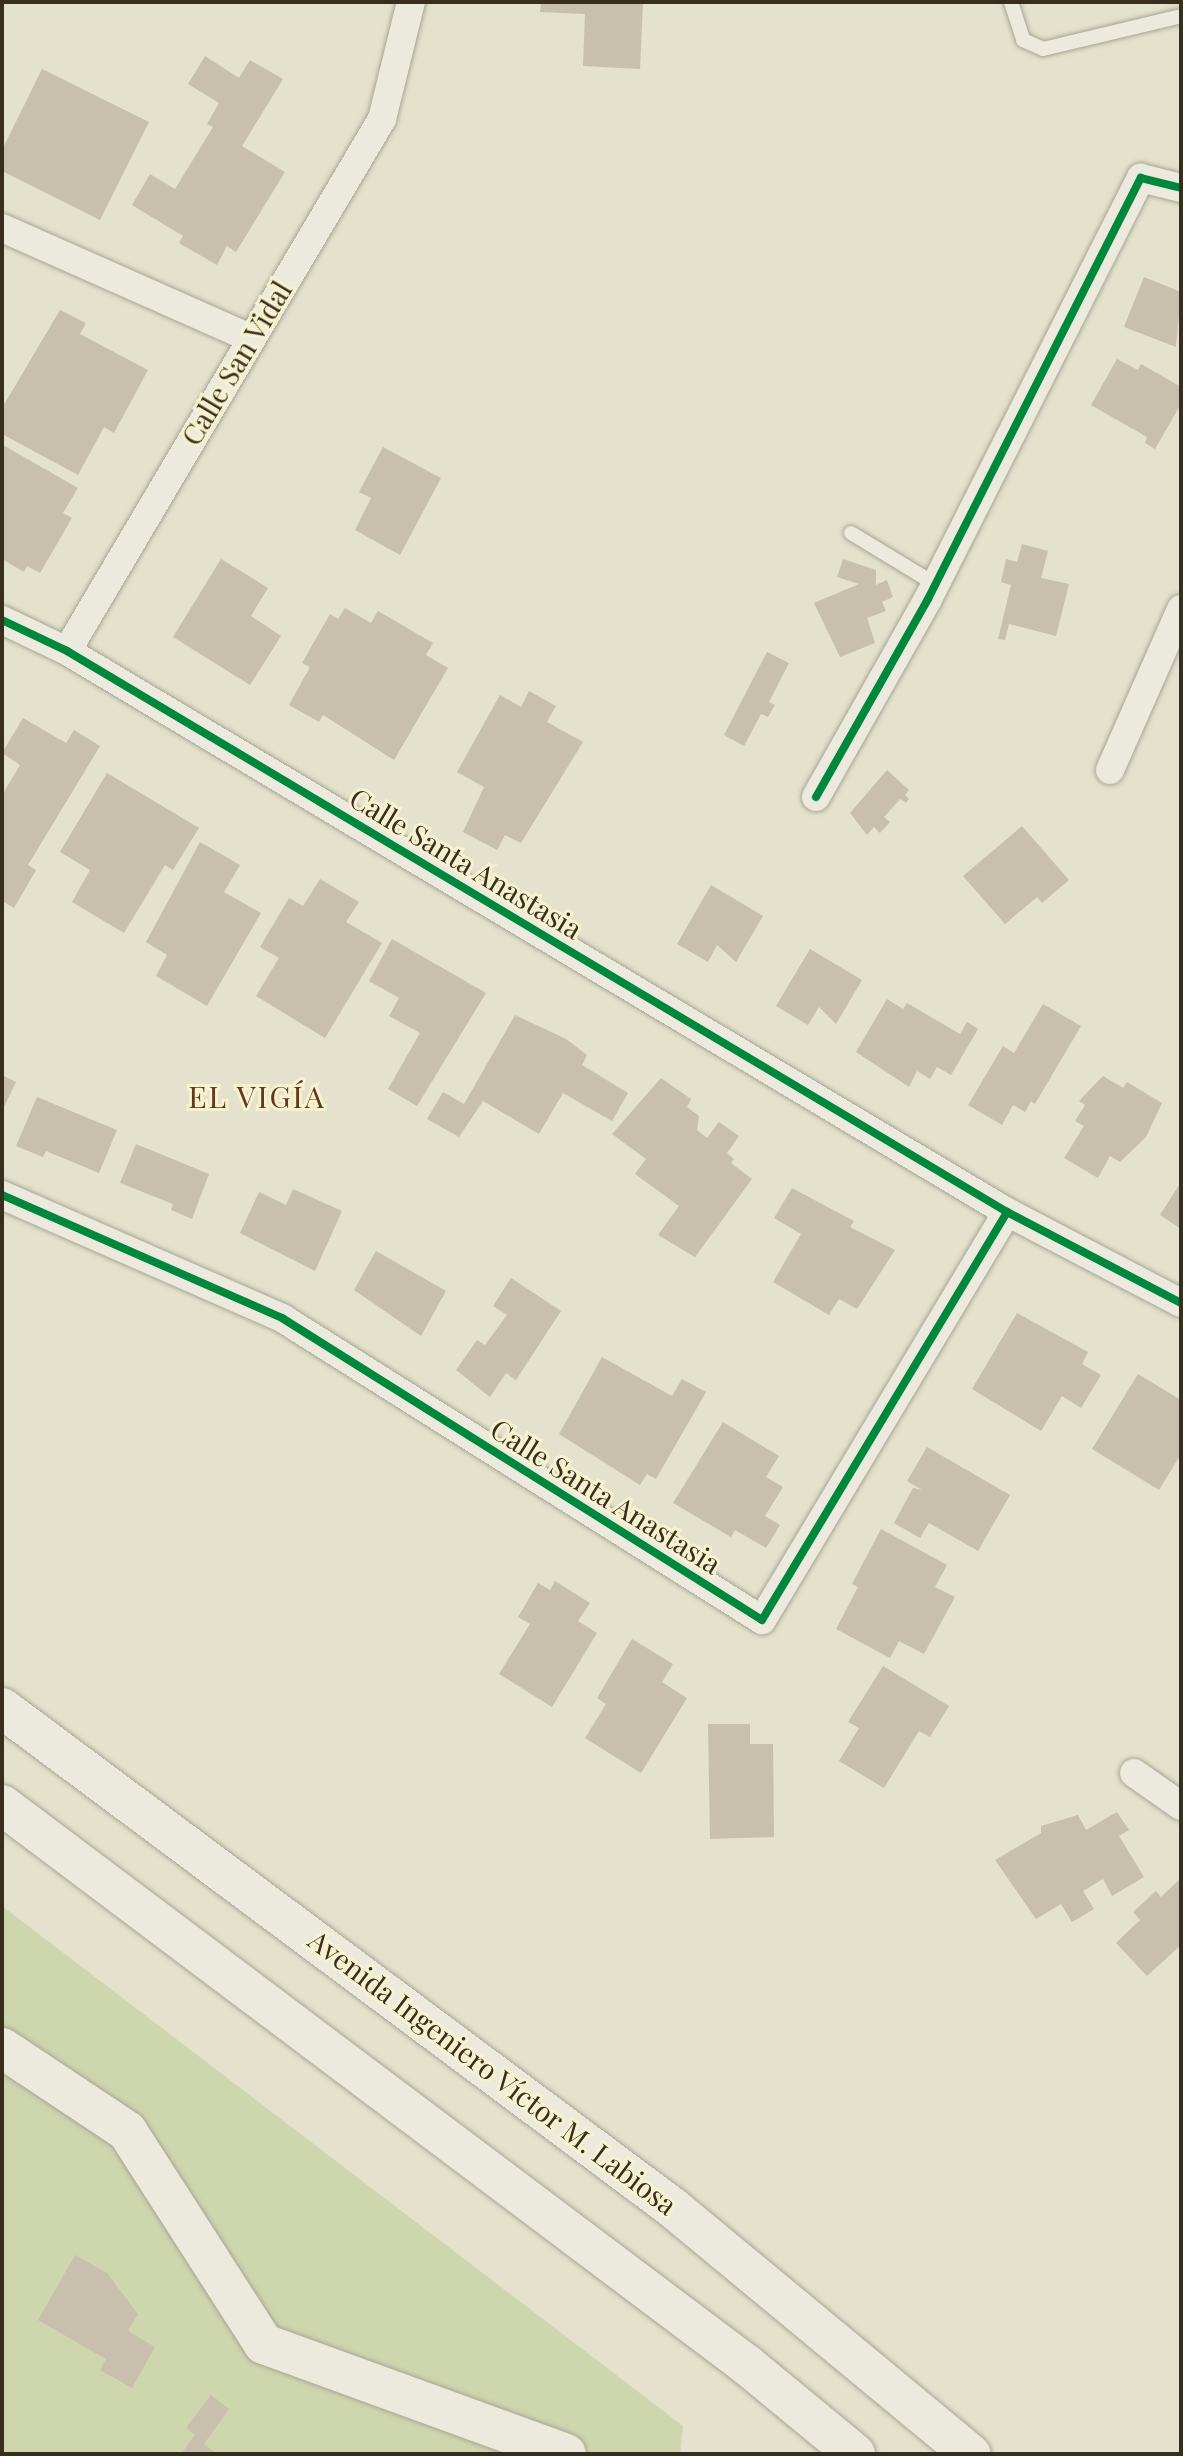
<!DOCTYPE html>
<meta charset="utf-8">
<style>
body{margin:0}
#map{position:relative;width:1183px;height:2456px;overflow:hidden;background:#e4e1cc;font-family:"Playfair Display",serif}
div>[style]{position:absolute}
[style*='--x']{left:calc(var(--x)*1px);top:calc(var(--y)*1px);width:calc(var(--w)*1px);rotate:calc(var(--a)*1deg)}
.green>*{inset:0;background:#ced6ad}
.building>*{inset:0;background:#c8bfac}
.roads{filter:drop-shadow(0 0 2px #a9a595) drop-shadow(0 0 2px #a9a595)}
.lane>*{height:14px;margin:-7px;padding:0 7px;transform-origin:7px;border-radius:7px;background:#eceadd}
.street>*{height:28px;margin:-14px;padding:0 14px;transform-origin:14px;border-radius:14px;background:#eceadd}
.secondary>*{height:40px;margin:-20px;padding:0 20px;transform-origin:20px;border-radius:20px;background:#eceadd}
.cycleway>*{height:8px;margin:-4px;padding:0 4px;transform-origin:4px;border-radius:4px;background:#00873e}
span{translate:-50% -50%;white-space:nowrap;text-align:center;line-height:1.15;-webkit-text-stroke:6px #f6f2d0;paint-order:stroke}
.street-label{font-size:28px;color:#382e1d}
.neighbourhood-label{font-size:30px;color:#65371b;letter-spacing:2px}
.frame{position:absolute;inset:0;border:4px solid #382e1d;pointer-events:none}
</style>
<div id="map">
<div class="green">
<i style="clip-path:polygon(2px 1906px,683px 2426px,680px 2454px,2px 2454px)"></i>
</div>
<div class="building">
<i style="clip-path:polygon(541px 2px,643px 2px,640px 69px,583px 66px,585px 14px,540px 12px)"></i>
<i style="clip-path:polygon(205px 56px,239px 78px,250px 60px,283px 79px,242px 146px,285px 172px,236px 252px,227px 246px,217px 265px,179px 243px,183px 236px,132px 205px,150px 174px,175px 189px,213px 127px,207px 124px,219px 103px,188px 84px)"></i>
<i style="clip-path:polygon(42px 69px,149px 122px,100px 220px,2px 171px,2px 150px)"></i>
<i style="clip-path:polygon(1144px 277px,1181px 292px,1176px 347px,1124px 327px)"></i>
<i style="clip-path:polygon(60px 310px,86px 323px,80px 334px,148px 370px,114px 433px,104px 427px,78px 475px,2px 434px,2px 408px)"></i>
<i style="clip-path:polygon(1117px 359px,1138px 370px,1141px 364px,1181px 387px,1181px 404px,1155px 449px,1145px 443px,1147px 437px,1091px 405px)"></i>
<i style="clip-path:polygon(3px 445px,78px 488px,63px 513px,72px 518px,40px 573px,27px 566px,24px 572px,2px 559px)"></i>
<i style="clip-path:polygon(383px 447px,441px 478px,400px 555px,355px 530px,371px 498px,359px 492px)"></i>
<i style="clip-path:polygon(1022px 544px,1048px 551px,1041px 578px,1069px 584px,1056px 636px,1009px 624px,1005px 640px,998px 639px,1011px 585px,1001px 582px,1006px 559px,1017px 562px)"></i>
<i style="clip-path:polygon(221px 559px,268px 588px,251px 616px,281px 636px,250px 685px,173px 637px)"></i>
<i style="clip-path:polygon(843px 559px,876px 570px,876px 585px,887px 580px,893px 597px,882px 602px,886px 611px,867px 618px,875px 643px,840px 657px,814px 603px,859px 584px,837px 577px)"></i>
<i style="clip-path:polygon(345px 608px,371px 623px,378px 611px,433px 643px,426px 655px,448px 668px,394px 760px,323px 715px,319px 722px,289px 705px,310px 667px,302px 663px,330px 614px,338px 619px)"></i>
<i style="clip-path:polygon(767px 652px,789px 663px,769px 702px,775px 705px,768px 717px,761px 714px,744px 746px,724px 735px)"></i>
<i style="clip-path:polygon(529px 691px,556px 706px,547px 722px,583px 742px,521px 843px,505px 835px,497px 850px,463px 832px,484px 787px,457px 772px,500px 695px,521px 707px)"></i>
<i style="clip-path:polygon(23px 718px,66px 743px,74px 730px,100px 746px,28px 865px,36px 870px,14px 908px,2px 901px,2px 795px,20px 765px,2px 753px)"></i>
<i style="clip-path:polygon(887px 770px,909px 790px,905px 795px,909px 799px,906px 803px,900px 799px,884px 817px,890px 822px,880px 833px,874px 827px,867px 835px,850px 813px)"></i>
<i style="clip-path:polygon(107px 773px,199px 828px,173px 870px,165px 865px,124px 933px,72px 902px,90px 870px,60px 852px)"></i>
<i style="clip-path:polygon(1022px 826px,1069px 880px,1042px 903px,1037px 897px,1005px 924px,963px 876px)"></i>
<i style="clip-path:polygon(200px 842px,240px 865px,224px 892px,261px 913px,207px 1006px,156px 976px,167px 955px,146px 942px)"></i>
<i style="clip-path:polygon(320px 879px,359px 902px,346px 922px,382px 943px,325px 1038px,256px 996px,279px 958px,260px 947px,289px 898px,303px 906px)"></i>
<i style="clip-path:polygon(711px 885px,763px 916px,736px 962px,717px 945px,708px 962px,677px 944px)"></i>
<i style="clip-path:polygon(392px 939px,486px 993px,417px 1106px,388px 1089px,420px 1033px,389px 1016px,399px 998px,369px 981px)"></i>
<i style="clip-path:polygon(810px 949px,862px 980px,836px 1024px,819px 1007px,808px 1025px,776px 1006px)"></i>
<i style="clip-path:polygon(887px 999px,903px 1009px,907px 1003px,960px 1034px,967px 1022px,978px 1029px,951px 1075px,937px 1067px,930px 1079px,917px 1071px,909px 1087px,856px 1052px)"></i>
<i style="clip-path:polygon(1043px 1004px,1081px 1026px,1035px 1104px,1031px 1101px,1025px 1112px,1013px 1105px,1002px 1125px,968px 1105px,1003px 1046px,1014px 1053px)"></i>
<i style="clip-path:polygon(515px 1015px,566px 1039px,587px 1055px,582px 1065px,628px 1093px,612px 1121px,563px 1093px,539px 1134px,483px 1101px,459px 1137px,427px 1119px,443px 1092px,464px 1104px)"></i>
<i style="clip-path:polygon(2px 1075px,16px 1082px,2px 1111px)"></i>
<i style="clip-path:polygon(1103px 1076px,1123px 1088px,1127px 1082px,1162px 1103px,1146px 1137px,1120px 1162px,1110px 1156px,1098px 1178px,1064px 1158px,1084px 1126px,1075px 1121px,1085px 1105px,1079px 1101px)"></i>
<i style="clip-path:polygon(661px 1078px,691px 1099px,687px 1107px,699px 1116px,697px 1130px,707px 1138px,719px 1122px,739px 1136px,727px 1153px,734px 1159px,731px 1163px,752px 1179px,695px 1257px,658px 1235px,679px 1206px,635px 1174px,646px 1159px,612px 1134px)"></i>
<i style="clip-path:polygon(37px 1097px,117px 1130px,99px 1173px,46px 1151px,43px 1157px,16px 1146px)"></i>
<i style="clip-path:polygon(136px 1144px,209px 1174px,192px 1219px,171px 1210px,173px 1204px,120px 1183px)"></i>
<i style="clip-path:polygon(1181px 1182px,1181px 1229px,1160px 1215px)"></i>
<i style="clip-path:polygon(792px 1188px,854px 1221px,850px 1227px,895px 1250px,857px 1309px,839px 1299px,829px 1315px,773px 1282px,801px 1234px,774px 1218px)"></i>
<i style="clip-path:polygon(293px 1189px,342px 1211px,315px 1271px,240px 1233px,259px 1192px,286px 1205px)"></i>
<i style="clip-path:polygon(376px 1251px,446px 1291px,421px 1336px,354px 1290px)"></i>
<i style="clip-path:polygon(511px 1278px,561px 1311px,516px 1380px,506px 1373px,490px 1397px,456px 1370px,477px 1340px,485px 1345px,507px 1315px,493px 1306px)"></i>
<i style="clip-path:polygon(1017px 1313px,1088px 1352px,1082px 1364px,1101px 1375px,1081px 1408px,1062px 1396px,1041px 1431px,972px 1389px)"></i>
<i style="clip-path:polygon(602px 1357px,672px 1396px,682px 1379px,706px 1392px,656px 1479px,647px 1474px,640px 1485px,559px 1434px)"></i>
<i style="clip-path:polygon(1138px 1374px,1181px 1400px,1181px 1454px,1159px 1490px,1092px 1449px)"></i>
<i style="clip-path:polygon(723px 1422px,779px 1456px,766px 1477px,783px 1487px,765px 1516px,780px 1525px,766px 1548px,735px 1530px,731px 1537px,673px 1503px)"></i>
<i style="clip-path:polygon(927px 1447px,1010px 1495px,978px 1551px,929px 1523px,920px 1538px,894px 1523px,913px 1488px,922px 1490px,907px 1481px)"></i>
<i style="clip-path:polygon(881px 1529px,947px 1565px,935px 1587px,955px 1597px,924px 1654px,899px 1641px,890px 1658px,836px 1629px,858px 1587px,852px 1584px)"></i>
<i style="clip-path:polygon(555px 1581px,590px 1603px,578px 1621px,597px 1633px,552px 1707px,499px 1674px,530px 1624px,518px 1617px,538px 1583px,550px 1590px)"></i>
<i style="clip-path:polygon(632px 1639px,673px 1664px,662px 1682px,687px 1698px,641px 1773px,585px 1738px,606px 1704px,597px 1698px)"></i>
<i style="clip-path:polygon(883px 1666px,949px 1706px,930px 1737px,919px 1731px,884px 1788px,839px 1761px,859px 1728px,848px 1722px)"></i>
<i style="clip-path:polygon(708px 1724px,750px 1724px,750px 1744px,773px 1744px,774px 1837px,710px 1839px)"></i>
<i style="clip-path:polygon(1117px 1812px,1129px 1830px,1119px 1836px,1144px 1877px,1112px 1896px,1103px 1879px,1083px 1891px,1094px 1909px,1072px 1922px,1061px 1904px,1036px 1919px,995px 1860px,1041px 1833px,1041px 1826px,1078px 1815px,1086px 1830px)"></i>
<i style="clip-path:polygon(1181px 1878px,1181px 1945px,1147px 1976px,1116px 1943px,1140px 1920px,1133px 1912px,1156px 1891px,1161px 1897px)"></i>
<i style="clip-path:polygon(75px 2255px,107px 2273px,138px 2314px,128px 2331px,155px 2347px,132px 2388px,100px 2370px,106px 2359px,38px 2320px)"></i>
<i style="clip-path:polygon(211px 2395px,229px 2409px,204px 2444px,217px 2454px,181px 2454px,195px 2435px,186px 2428px)"></i>
</div>
<div class="roads">
<div class="lane">
<i style="--x:1011;--y:2;--w:40;--a:72"></i>
<i style="--x:1023;--y:40;--w:22;--a:24"></i>
<i style="--x:1043;--y:49;--w:142;--a:-13.4"></i>
<i style="--x:851;--y:533;--w:98;--a:31.3"></i>
</div>
<div class="street">
<i style="--x:2;--y:228;--w:271;--a:23.9"></i>
<i style="--x:2;--y:620;--w:72;--a:25.5"></i>
<i style="--x:67;--y:651;--w:1095;--a:30.83"></i>
<i style="--x:1007;--y:1212;--w:196;--a:27.6"></i>
<i style="--x:67;--y:651;--w:618;--a:-59.37"></i>
<i style="--x:382;--y:119;--w:121;--a:-76.1"></i>
<i style="--x:1110;--y:770;--w:176;--a:-66.2"></i>
<i style="--x:816;--y:797;--w:227;--a:-60.5"></i>
<i style="--x:928;--y:599;--w:472;--a:-63.2"></i>
<i style="--x:1141;--y:178;--w:41;--a:14"></i>
<i style="--x:2;--y:1195;--w:306;--a:23.7"></i>
<i style="--x:282;--y:1318;--w:567;--a:32.18"></i>
<i style="--x:762;--y:1620;--w:476;--a:-59"></i>
<i style="--x:1134;--y:1773;--w:57;--a:35.1"></i>
</div>
<div class="secondary">
<i style="--x:2;--y:1708;--w:837;--a:36.69"></i>
<i style="--x:673;--y:2208;--w:386;--a:39.6"></i>
<i style="--x:2;--y:1805;--w:932;--a:36.93"></i>
<i style="--x:747;--y:2365;--w:140;--a:39.5"></i>
<i style="--x:2;--y:2048;--w:150;--a:33.6"></i>
<i style="--x:127;--y:2131;--w:253;--a:57.3"></i>
<i style="--x:264;--y:2344;--w:321;--a:20"></i>
</div>
</div>
<div class="cycleway">
<i style="--x:2;--y:620;--w:72;--a:25.5"></i>
<i style="--x:67;--y:651;--w:1095;--a:30.83"></i>
<i style="--x:1007;--y:1212;--w:196;--a:27.6"></i>
<i style="--x:816;--y:797;--w:227;--a:-60.5"></i>
<i style="--x:928;--y:599;--w:472;--a:-63.2"></i>
<i style="--x:1141;--y:178;--w:41;--a:14"></i>
<i style="--x:2;--y:1195;--w:306;--a:23.7"></i>
<i style="--x:282;--y:1318;--w:567;--a:32.18"></i>
<i style="--x:762;--y:1620;--w:476;--a:-59"></i>
</div>
<div class="street-label">
<span style="left:236px;top:363px;rotate:-59deg">Calle San Vidal</span>
<span style="left:466px;top:863px;rotate:31deg">Calle Santa Anastasia</span>
<span style="left:606px;top:1496px;rotate:32deg">Calle Santa Anastasia</span>
<span style="left:493px;top:2072px;rotate:37deg">Avenida Ingeniero Víctor M. Labiosa</span>
</div>
<div class="neighbourhood-label">
<span style="left:257px;top:1096px">EL VIGÍA</span>
</div>
<div class="frame"></div>
</div>
